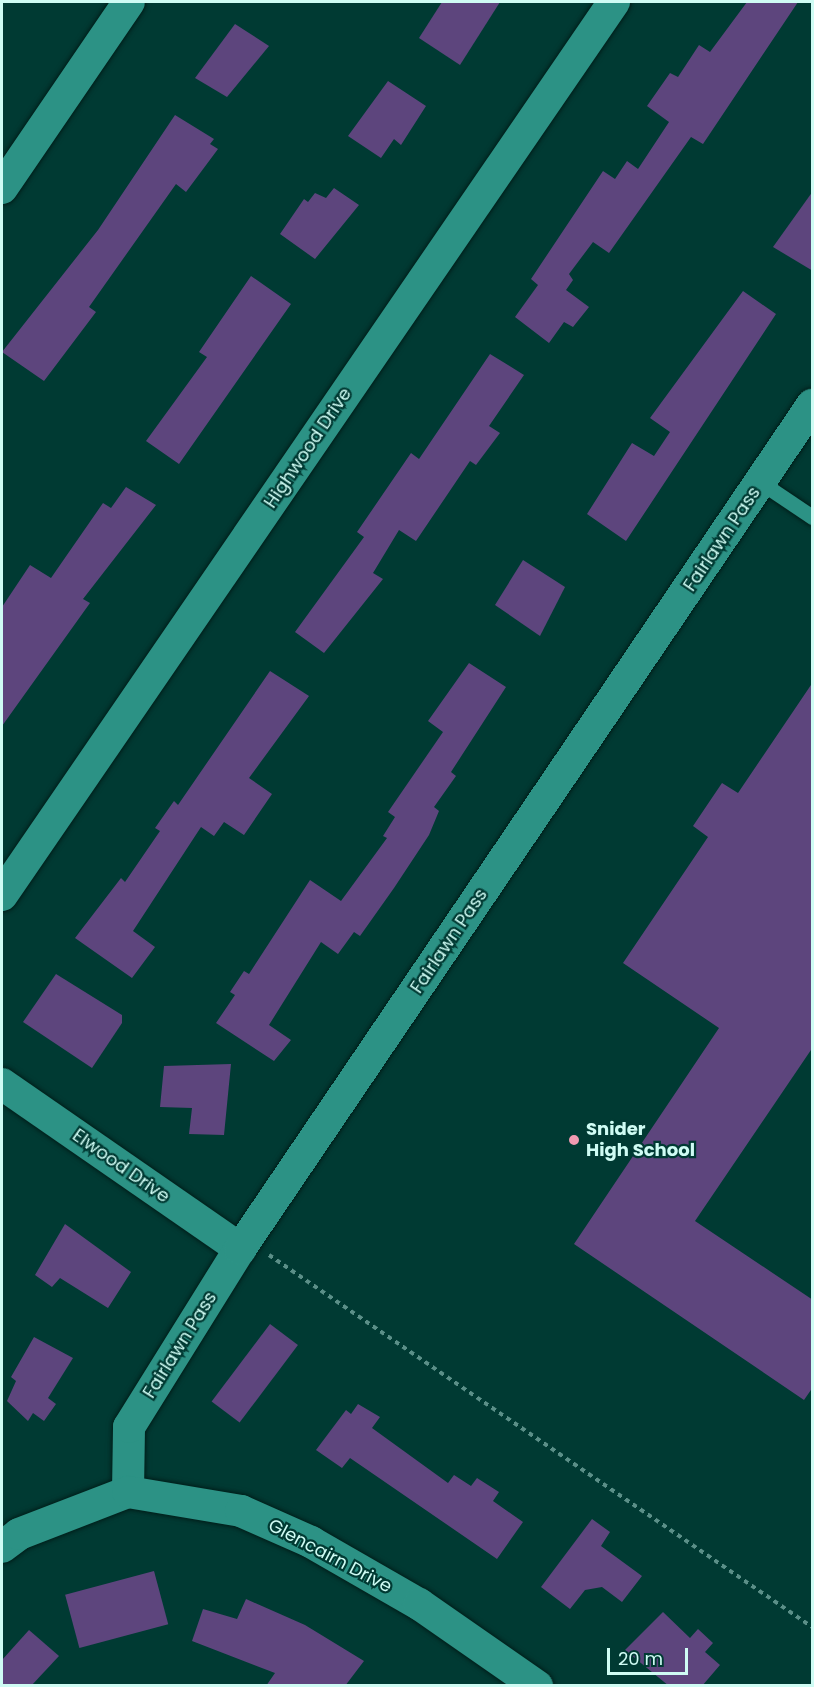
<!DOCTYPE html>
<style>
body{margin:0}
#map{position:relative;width:814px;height:1687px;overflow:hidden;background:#003a33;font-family:Poppins,sans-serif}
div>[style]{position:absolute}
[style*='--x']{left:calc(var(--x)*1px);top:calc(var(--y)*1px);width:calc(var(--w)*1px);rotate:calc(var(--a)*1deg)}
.building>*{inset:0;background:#5d457d;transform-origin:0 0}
.path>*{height:4px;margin-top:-2px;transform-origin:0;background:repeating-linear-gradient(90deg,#5b8f88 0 4.5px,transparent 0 9px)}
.roads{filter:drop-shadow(0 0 2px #001e1a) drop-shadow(0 0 2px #001e1a)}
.lane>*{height:15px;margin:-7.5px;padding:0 7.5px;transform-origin:7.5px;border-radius:7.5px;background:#2c9285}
.street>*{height:32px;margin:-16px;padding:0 16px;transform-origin:16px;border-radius:16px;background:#2c9285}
.dots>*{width:16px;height:16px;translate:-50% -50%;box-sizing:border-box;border:3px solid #003a33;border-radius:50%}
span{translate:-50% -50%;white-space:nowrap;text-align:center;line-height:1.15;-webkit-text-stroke:4.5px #003a33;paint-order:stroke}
.street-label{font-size:18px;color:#cffcf4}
.poi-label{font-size:18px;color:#cffcf4;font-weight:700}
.left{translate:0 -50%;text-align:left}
.frame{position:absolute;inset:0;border:3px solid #cffcf4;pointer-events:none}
.scale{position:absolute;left:607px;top:1648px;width:81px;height:27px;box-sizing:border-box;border:3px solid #cffcf4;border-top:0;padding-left:8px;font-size:18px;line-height:21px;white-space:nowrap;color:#cffcf4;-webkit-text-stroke:4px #003a33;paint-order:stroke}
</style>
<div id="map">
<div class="building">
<i style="clip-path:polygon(442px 2px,500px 2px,460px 65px,419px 38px)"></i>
<i style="clip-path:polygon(747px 2px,798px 2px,703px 144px,691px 137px,609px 253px,593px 242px,569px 274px,573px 280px,566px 290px,589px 307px,573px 327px,564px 322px,549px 343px,515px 317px,538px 285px,531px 279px,603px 171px,615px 179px,627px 161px,638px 169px,669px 122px,647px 106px,670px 73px,678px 77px,699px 45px,710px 52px)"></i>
<i style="clip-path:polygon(235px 24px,269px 46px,227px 97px,195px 78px)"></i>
<i style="clip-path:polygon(388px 81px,426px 106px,401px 145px,394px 139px,381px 158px,348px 136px)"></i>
<i style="clip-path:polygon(175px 115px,214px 139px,210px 144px,218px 149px,186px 192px,176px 184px,89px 307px,96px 312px,44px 381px,2px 352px,98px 230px)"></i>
<i style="clip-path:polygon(334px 188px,359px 205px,315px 259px,280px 234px,304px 199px,308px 202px,315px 193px,326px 198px)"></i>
<i style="clip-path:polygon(813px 191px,813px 271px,773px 247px)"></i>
<i style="clip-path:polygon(251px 276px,291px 304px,179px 464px,146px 441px,207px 357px,199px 352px)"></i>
<i style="clip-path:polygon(743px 291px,776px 314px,626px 541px,587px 514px,632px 443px,654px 456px,670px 432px,650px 418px)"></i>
<i style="clip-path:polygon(490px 354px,524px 375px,489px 426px,500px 433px,476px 465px,470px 461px,416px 541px,399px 530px,373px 573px,383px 579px,324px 653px,295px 632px,364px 537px,357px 532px,411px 453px,419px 459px)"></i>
<i style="clip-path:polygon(126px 487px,156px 505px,83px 599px,90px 603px,2px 726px,2px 607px,30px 565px,51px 578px,103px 503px,111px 508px)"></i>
<i style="clip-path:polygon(523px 560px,565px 587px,540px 636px,495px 605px)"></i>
<i style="clip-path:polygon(469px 663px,506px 687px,451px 772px,456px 776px,434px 807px,439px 811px,429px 835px,394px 888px,360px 936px,354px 932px,338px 954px,321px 942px,269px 1025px,291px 1040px,274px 1061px,216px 1023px,235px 995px,230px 992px,244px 971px,249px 974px,310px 880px,341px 901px,387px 838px,383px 836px,395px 817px,388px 812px,443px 732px,428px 721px)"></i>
<i style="clip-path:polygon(270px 671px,309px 696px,249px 778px,272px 794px,244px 835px,224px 822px,214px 836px,201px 827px,133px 931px,155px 947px,132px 978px,75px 938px,121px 878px,125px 882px,160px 831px,155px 828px,174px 801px,178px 805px)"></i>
<i style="clip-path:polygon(813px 682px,813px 1047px,695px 1221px,813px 1300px,813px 1387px,804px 1400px,574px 1244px,719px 1028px,623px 963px,708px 837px,693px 826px,722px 783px,738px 793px)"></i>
<i style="clip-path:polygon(56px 974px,122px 1015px,122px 1023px,92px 1068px,23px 1022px)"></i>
<i style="clip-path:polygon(231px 1064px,224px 1135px,189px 1134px,192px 1108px,160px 1107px,164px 1066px)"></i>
<i style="clip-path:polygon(65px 1224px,131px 1272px,108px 1308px,60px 1278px,52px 1287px,35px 1275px)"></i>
<i style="left:270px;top:1324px;width:35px;height:97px;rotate:37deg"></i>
<i style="clip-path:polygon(34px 1337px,73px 1358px,48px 1398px,56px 1404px,44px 1421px,33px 1413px,28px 1421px,7px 1401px,16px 1381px,11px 1377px)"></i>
<i style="clip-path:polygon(358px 1404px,380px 1417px,372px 1428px,448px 1483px,454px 1475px,471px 1486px,477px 1478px,499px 1492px,493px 1501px,523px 1522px,497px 1559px,350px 1458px,342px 1468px,316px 1450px,346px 1410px,351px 1414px)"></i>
<i style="clip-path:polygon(592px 1519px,610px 1532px,601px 1546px,642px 1576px,622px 1602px,602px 1587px,585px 1590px,570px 1609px,541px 1587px)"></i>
<i style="left:154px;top:1571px;width:55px;height:92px;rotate:75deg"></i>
<i style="clip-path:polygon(246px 1599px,305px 1625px,364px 1661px,345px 1686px,266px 1686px,275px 1673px,192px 1641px,203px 1609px,237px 1619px)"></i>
<i style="clip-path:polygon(663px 1612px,690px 1638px,698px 1629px,713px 1643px,705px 1652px,720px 1665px,702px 1686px,669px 1686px,625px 1650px)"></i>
<i style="clip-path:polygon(29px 1630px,59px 1656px,31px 1686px,2px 1686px,2px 1660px)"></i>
</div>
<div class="path">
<i style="--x:269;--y:1255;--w:658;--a:34.41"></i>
</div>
<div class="roads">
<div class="lane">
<i style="--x:760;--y:482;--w:63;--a:33.9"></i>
</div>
<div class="street">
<i style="--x:2;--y:188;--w:225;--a:-55.7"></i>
<i style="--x:2;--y:895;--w:1083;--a:-55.58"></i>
<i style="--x:2;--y:1084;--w:290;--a:34.7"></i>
<i style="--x:128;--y:1492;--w:65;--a:-89.1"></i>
<i style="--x:129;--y:1427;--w:210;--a:-58.1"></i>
<i style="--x:240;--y:1249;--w:1020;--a:-55.87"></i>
<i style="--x:2;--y:1547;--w:21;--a:-37"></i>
<i style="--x:19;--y:1534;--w:117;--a:-21.1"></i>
<i style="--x:128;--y:1492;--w:115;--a:9.5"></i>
<i style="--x:241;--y:1511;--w:77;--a:23.9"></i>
<i style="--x:311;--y:1542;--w:125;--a:29.9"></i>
<i style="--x:419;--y:1604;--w:144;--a:34.8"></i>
</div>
</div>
<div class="dots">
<i style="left:574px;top:1140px;background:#f19ab1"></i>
</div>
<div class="street-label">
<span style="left:308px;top:448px;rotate:-56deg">Highwood Drive</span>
<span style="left:722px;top:539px;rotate:-56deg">Fairlawn Pass</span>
<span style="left:449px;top:941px;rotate:-56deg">Fairlawn Pass</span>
<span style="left:121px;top:1166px;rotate:35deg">Elwood Drive</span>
<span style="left:180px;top:1345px;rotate:-58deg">Fairlawn Pass</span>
<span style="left:330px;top:1556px;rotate:28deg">Glencairn Drive</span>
</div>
<div class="poi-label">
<span class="left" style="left:586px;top:1140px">Snider<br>High School</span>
</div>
<div class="frame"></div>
<div class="scale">20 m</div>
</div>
